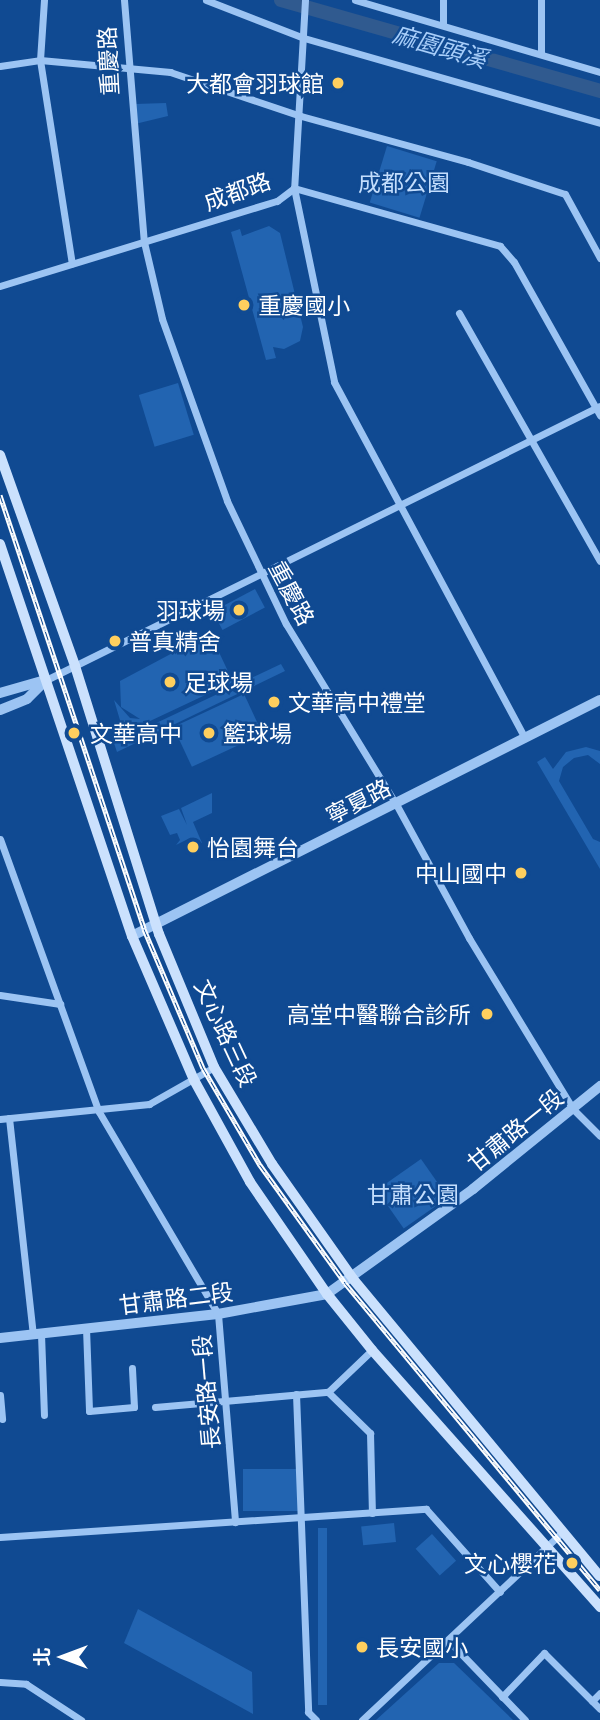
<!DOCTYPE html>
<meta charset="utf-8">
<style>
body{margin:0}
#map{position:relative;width:600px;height:1720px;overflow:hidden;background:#104a92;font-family:Barlow,"Noto Sans TC",sans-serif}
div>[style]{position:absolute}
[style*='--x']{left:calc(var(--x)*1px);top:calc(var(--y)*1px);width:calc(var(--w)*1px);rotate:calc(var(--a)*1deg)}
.green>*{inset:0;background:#2264b1;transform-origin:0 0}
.river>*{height:14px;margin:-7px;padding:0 7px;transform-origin:7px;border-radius:7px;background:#305a8f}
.minor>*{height:7px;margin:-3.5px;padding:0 3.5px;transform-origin:3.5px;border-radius:3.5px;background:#9cc4f3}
.tertiary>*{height:10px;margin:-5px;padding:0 5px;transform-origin:5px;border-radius:5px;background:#9cc4f3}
.secondary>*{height:10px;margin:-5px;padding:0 5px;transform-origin:5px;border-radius:5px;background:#cbe1fd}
.rail>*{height:5px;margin-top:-2.5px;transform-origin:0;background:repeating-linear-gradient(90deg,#104a92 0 8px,#fff 0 16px);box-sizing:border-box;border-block:2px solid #fff}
.dots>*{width:19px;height:19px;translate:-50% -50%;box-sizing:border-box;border:4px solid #104a92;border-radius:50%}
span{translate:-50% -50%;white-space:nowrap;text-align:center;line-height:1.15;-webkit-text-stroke:5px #104a92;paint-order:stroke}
.street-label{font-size:23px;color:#fff}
.poi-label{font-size:23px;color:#fff}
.right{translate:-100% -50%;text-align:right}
.left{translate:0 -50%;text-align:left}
.park-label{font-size:23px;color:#c4defd}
.water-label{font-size:24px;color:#a8cefa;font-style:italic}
.north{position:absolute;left:28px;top:1622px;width:70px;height:70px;-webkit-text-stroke:5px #104a92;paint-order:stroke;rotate:270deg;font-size:19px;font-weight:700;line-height:28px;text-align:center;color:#fff}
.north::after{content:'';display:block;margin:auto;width:24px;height:32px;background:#fff;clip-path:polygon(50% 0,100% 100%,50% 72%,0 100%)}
</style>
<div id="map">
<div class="green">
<i style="clip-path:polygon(166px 103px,168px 116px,135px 124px,135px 104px)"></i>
<i style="left:387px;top:146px;width:52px;height:59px;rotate:17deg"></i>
<i style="clip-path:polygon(269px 226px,280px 233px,303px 327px,300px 341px,284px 349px,273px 347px,276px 358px,266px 360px,231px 232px,240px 229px,242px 236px)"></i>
<i style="left:178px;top:383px;width:54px;height:41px;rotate:73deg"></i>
<i style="left:255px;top:589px;width:21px;height:48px;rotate:62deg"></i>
<i style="clip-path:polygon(210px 633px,233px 682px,116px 737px,113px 731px,122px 727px,114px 700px,130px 718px,140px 719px,121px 707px,120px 681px)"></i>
<i style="clip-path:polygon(281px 664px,285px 671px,117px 752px,114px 743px)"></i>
<i style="left:244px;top:694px;width:44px;height:78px;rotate:65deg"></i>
<i style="clip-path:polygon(586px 747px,600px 751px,600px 764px,588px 755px,574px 758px,563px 767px,559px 781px,593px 839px,600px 842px,600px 869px,537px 762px,545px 757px,553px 769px,566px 752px)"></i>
<i style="clip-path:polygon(212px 793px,212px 813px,193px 822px,202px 843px,187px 841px,192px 837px,176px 845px,180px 840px,177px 833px,170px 835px,161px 816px,179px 809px,187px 825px,181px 808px)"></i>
<i style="left:421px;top:1159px;width:47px;height:54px;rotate:55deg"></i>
<i style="left:298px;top:1469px;width:42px;height:55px;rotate:90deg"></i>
<i style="left:394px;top:1523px;width:19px;height:33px;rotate:84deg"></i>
<i style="left:318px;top:1528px;width:9px;height:177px"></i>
<i style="left:432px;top:1534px;width:36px;height:22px;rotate:48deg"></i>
<i style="clip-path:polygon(138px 1609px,252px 1672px,253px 1714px,124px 1643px)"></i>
<i style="clip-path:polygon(439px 1663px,454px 1663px,513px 1720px,376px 1720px)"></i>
</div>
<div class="river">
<i style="--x:281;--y:0;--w:332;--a:15.9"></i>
</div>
<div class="minor">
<i style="--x:44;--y:0;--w:60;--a:93.8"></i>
<i style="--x:40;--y:60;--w:206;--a:81.1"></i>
<i style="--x:124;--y:0;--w:243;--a:85.3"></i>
<i style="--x:144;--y:242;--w:79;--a:76.8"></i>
<i style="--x:162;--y:319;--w:193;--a:70.3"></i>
<i style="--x:227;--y:501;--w:136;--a:64.4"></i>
<i style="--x:286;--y:624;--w:211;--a:58.6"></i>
<i style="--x:396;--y:804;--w:153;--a:61.4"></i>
<i style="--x:469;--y:938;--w:200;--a:58.7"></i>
<i style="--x:573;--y:1109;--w:38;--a:45"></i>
<i style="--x:206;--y:0;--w:105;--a:21.2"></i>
<i style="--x:304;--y:38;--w:308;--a:16"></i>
<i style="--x:305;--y:0;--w:188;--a:93.3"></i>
<i style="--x:294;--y:188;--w:198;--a:78.3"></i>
<i style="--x:334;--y:382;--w:404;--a:61.8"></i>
<i style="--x:355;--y:0;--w:255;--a:16.4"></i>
<i style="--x:443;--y:0;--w:25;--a:90"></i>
<i style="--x:541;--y:53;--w:53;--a:-90"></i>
<i style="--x:0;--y:66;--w:40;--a:-8.5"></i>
<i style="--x:40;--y:60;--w:131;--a:5.3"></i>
<i style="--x:170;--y:72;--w:138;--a:18.6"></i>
<i style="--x:301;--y:116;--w:173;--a:15.4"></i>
<i style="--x:468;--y:162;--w:102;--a:18.3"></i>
<i style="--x:565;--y:194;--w:73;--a:61.3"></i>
<i style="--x:294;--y:188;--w:214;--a:15.7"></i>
<i style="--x:500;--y:246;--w:21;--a:49"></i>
<i style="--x:514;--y:262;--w:176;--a:60.7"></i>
<i style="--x:0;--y:286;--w:290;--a:-17.1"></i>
<i style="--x:277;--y:201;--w:21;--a:-37"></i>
<i style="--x:459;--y:313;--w:285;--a:60.4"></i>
<i style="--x:46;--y:680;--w:618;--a:-26.32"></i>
<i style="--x:0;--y:839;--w:290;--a:70.1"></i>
<i style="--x:99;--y:1112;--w:234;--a:59.5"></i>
<i style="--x:218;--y:1314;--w:209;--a:85.3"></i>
<i style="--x:0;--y:995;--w:61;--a:8.5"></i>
<i style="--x:9;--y:1118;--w:217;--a:83.7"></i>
<i style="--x:0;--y:1119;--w:150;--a:-5.7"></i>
<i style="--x:149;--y:1104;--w:75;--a:-29.6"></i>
<i style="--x:86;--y:1328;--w:83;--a:87.9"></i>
<i style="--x:89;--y:1411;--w:45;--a:-5.1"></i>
<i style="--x:134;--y:1407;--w:39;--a:-93"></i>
<i style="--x:41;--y:1334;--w:81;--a:87.9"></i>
<i style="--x:328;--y:1392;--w:59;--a:44.3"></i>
<i style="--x:370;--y:1433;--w:80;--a:88.6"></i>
<i style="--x:328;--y:1392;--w:61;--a:-43.7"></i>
<i style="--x:296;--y:1394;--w:318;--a:87.8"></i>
<i style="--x:308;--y:1712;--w:11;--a:45"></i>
<i style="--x:0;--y:1395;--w:24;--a:85"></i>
<i style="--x:155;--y:1407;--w:174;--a:-5"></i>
<i style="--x:0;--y:1537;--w:427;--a:-3.8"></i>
<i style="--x:426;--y:1509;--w:111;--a:48.3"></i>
<i style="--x:448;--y:1640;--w:111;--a:46.1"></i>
<i style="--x:0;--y:1682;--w:26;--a:4"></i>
<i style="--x:26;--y:1684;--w:66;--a:33.2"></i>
<i style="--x:502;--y:1697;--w:61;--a:-46.3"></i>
<i style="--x:544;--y:1653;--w:79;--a:45"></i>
<i style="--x:592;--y:1701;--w:11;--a:-45"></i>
<i style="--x:362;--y:1720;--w:274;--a:-43.2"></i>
</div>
<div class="tertiary">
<i style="--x:0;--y:693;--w:47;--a:-16.1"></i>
<i style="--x:0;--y:710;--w:29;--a:-22"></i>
<i style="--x:27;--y:699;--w:27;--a:-45"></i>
<i style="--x:132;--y:936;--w:524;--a:-26.76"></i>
<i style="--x:0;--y:1338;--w:219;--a:-6.3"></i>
<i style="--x:218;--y:1314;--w:111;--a:-10.4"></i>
<i style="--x:327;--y:1294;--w:180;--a:-35.7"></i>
<i style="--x:473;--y:1189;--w:164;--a:-39"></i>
</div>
<div class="secondary">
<i style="--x:0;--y:455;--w:224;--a:70.4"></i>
<i style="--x:75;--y:666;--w:281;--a:72.6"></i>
<i style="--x:159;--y:934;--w:144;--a:67.5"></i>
<i style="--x:214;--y:1067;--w:113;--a:59.1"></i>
<i style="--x:272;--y:1164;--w:141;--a:54.8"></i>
<i style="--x:353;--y:1279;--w:386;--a:50.3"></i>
<i style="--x:0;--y:544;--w:414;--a:71.4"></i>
<i style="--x:132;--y:936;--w:157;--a:66.7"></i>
<i style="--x:194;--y:1080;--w:116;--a:61.2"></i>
<i style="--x:250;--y:1182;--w:136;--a:55.5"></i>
<i style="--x:327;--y:1294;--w:72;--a:51.2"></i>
<i style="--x:372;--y:1350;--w:344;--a:48.4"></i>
</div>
<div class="rail">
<i style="--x:0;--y:495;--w:457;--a:71.6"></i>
<i style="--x:144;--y:929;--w:151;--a:67"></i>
<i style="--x:203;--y:1068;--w:113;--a:59.6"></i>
<i style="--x:260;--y:1165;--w:145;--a:54.2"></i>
<i style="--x:345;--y:1283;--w:399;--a:50.3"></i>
</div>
<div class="dots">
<i style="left:338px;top:83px;background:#ffcf5e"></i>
<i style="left:244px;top:305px;background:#ffcf5e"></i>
<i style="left:239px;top:610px;background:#ffcf5e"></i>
<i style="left:115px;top:641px;background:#ffcf5e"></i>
<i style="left:170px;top:682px;background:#ffcf5e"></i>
<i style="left:274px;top:702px;background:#ffcf5e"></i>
<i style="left:74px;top:733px;background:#ffcf5e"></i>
<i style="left:209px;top:733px;background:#ffcf5e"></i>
<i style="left:193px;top:847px;background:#ffcf5e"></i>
<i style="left:521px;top:873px;background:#ffcf5e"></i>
<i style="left:487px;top:1014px;background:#ffcf5e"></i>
<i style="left:572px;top:1563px;background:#ffcf5e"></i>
<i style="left:362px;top:1647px;background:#ffcf5e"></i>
</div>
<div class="street-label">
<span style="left:108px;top:61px;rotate:-93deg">重慶路</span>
<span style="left:237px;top:191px;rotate:-20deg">成都路</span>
<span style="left:292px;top:593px;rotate:62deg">重慶路</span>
<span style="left:358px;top:801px;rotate:-27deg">寧夏路</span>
<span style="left:226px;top:1033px;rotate:65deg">文心路三段</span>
<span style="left:515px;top:1130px;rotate:-39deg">甘肅路一段</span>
<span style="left:176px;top:1298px;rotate:-7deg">甘肅路二段</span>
<span style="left:206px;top:1392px;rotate:-95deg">長安路一段</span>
</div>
<div class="poi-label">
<span class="right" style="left:324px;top:83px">大都會羽球館</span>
<span class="left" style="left:258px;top:305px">重慶國小</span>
<span class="right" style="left:225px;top:610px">羽球場</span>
<span class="left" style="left:129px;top:641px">普真精舍</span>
<span class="left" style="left:184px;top:682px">足球場</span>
<span class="left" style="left:288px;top:702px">文華高中禮堂</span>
<span class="left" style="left:90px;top:733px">文華高中</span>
<span class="left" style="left:223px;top:733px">籃球場</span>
<span class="left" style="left:207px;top:847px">怡園舞台</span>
<span class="right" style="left:507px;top:873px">中山國中</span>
<span class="right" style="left:471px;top:1014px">高堂中醫聯合診所</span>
<span class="right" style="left:556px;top:1563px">文心櫻花</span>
<span class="left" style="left:376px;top:1647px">長安國小</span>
</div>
<div class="park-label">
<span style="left:404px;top:182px">成都公園</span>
<span style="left:413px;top:1194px">甘肅公園</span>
</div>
<div class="water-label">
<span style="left:440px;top:46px;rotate:16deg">麻園頭溪</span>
</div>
<div class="north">北</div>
</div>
